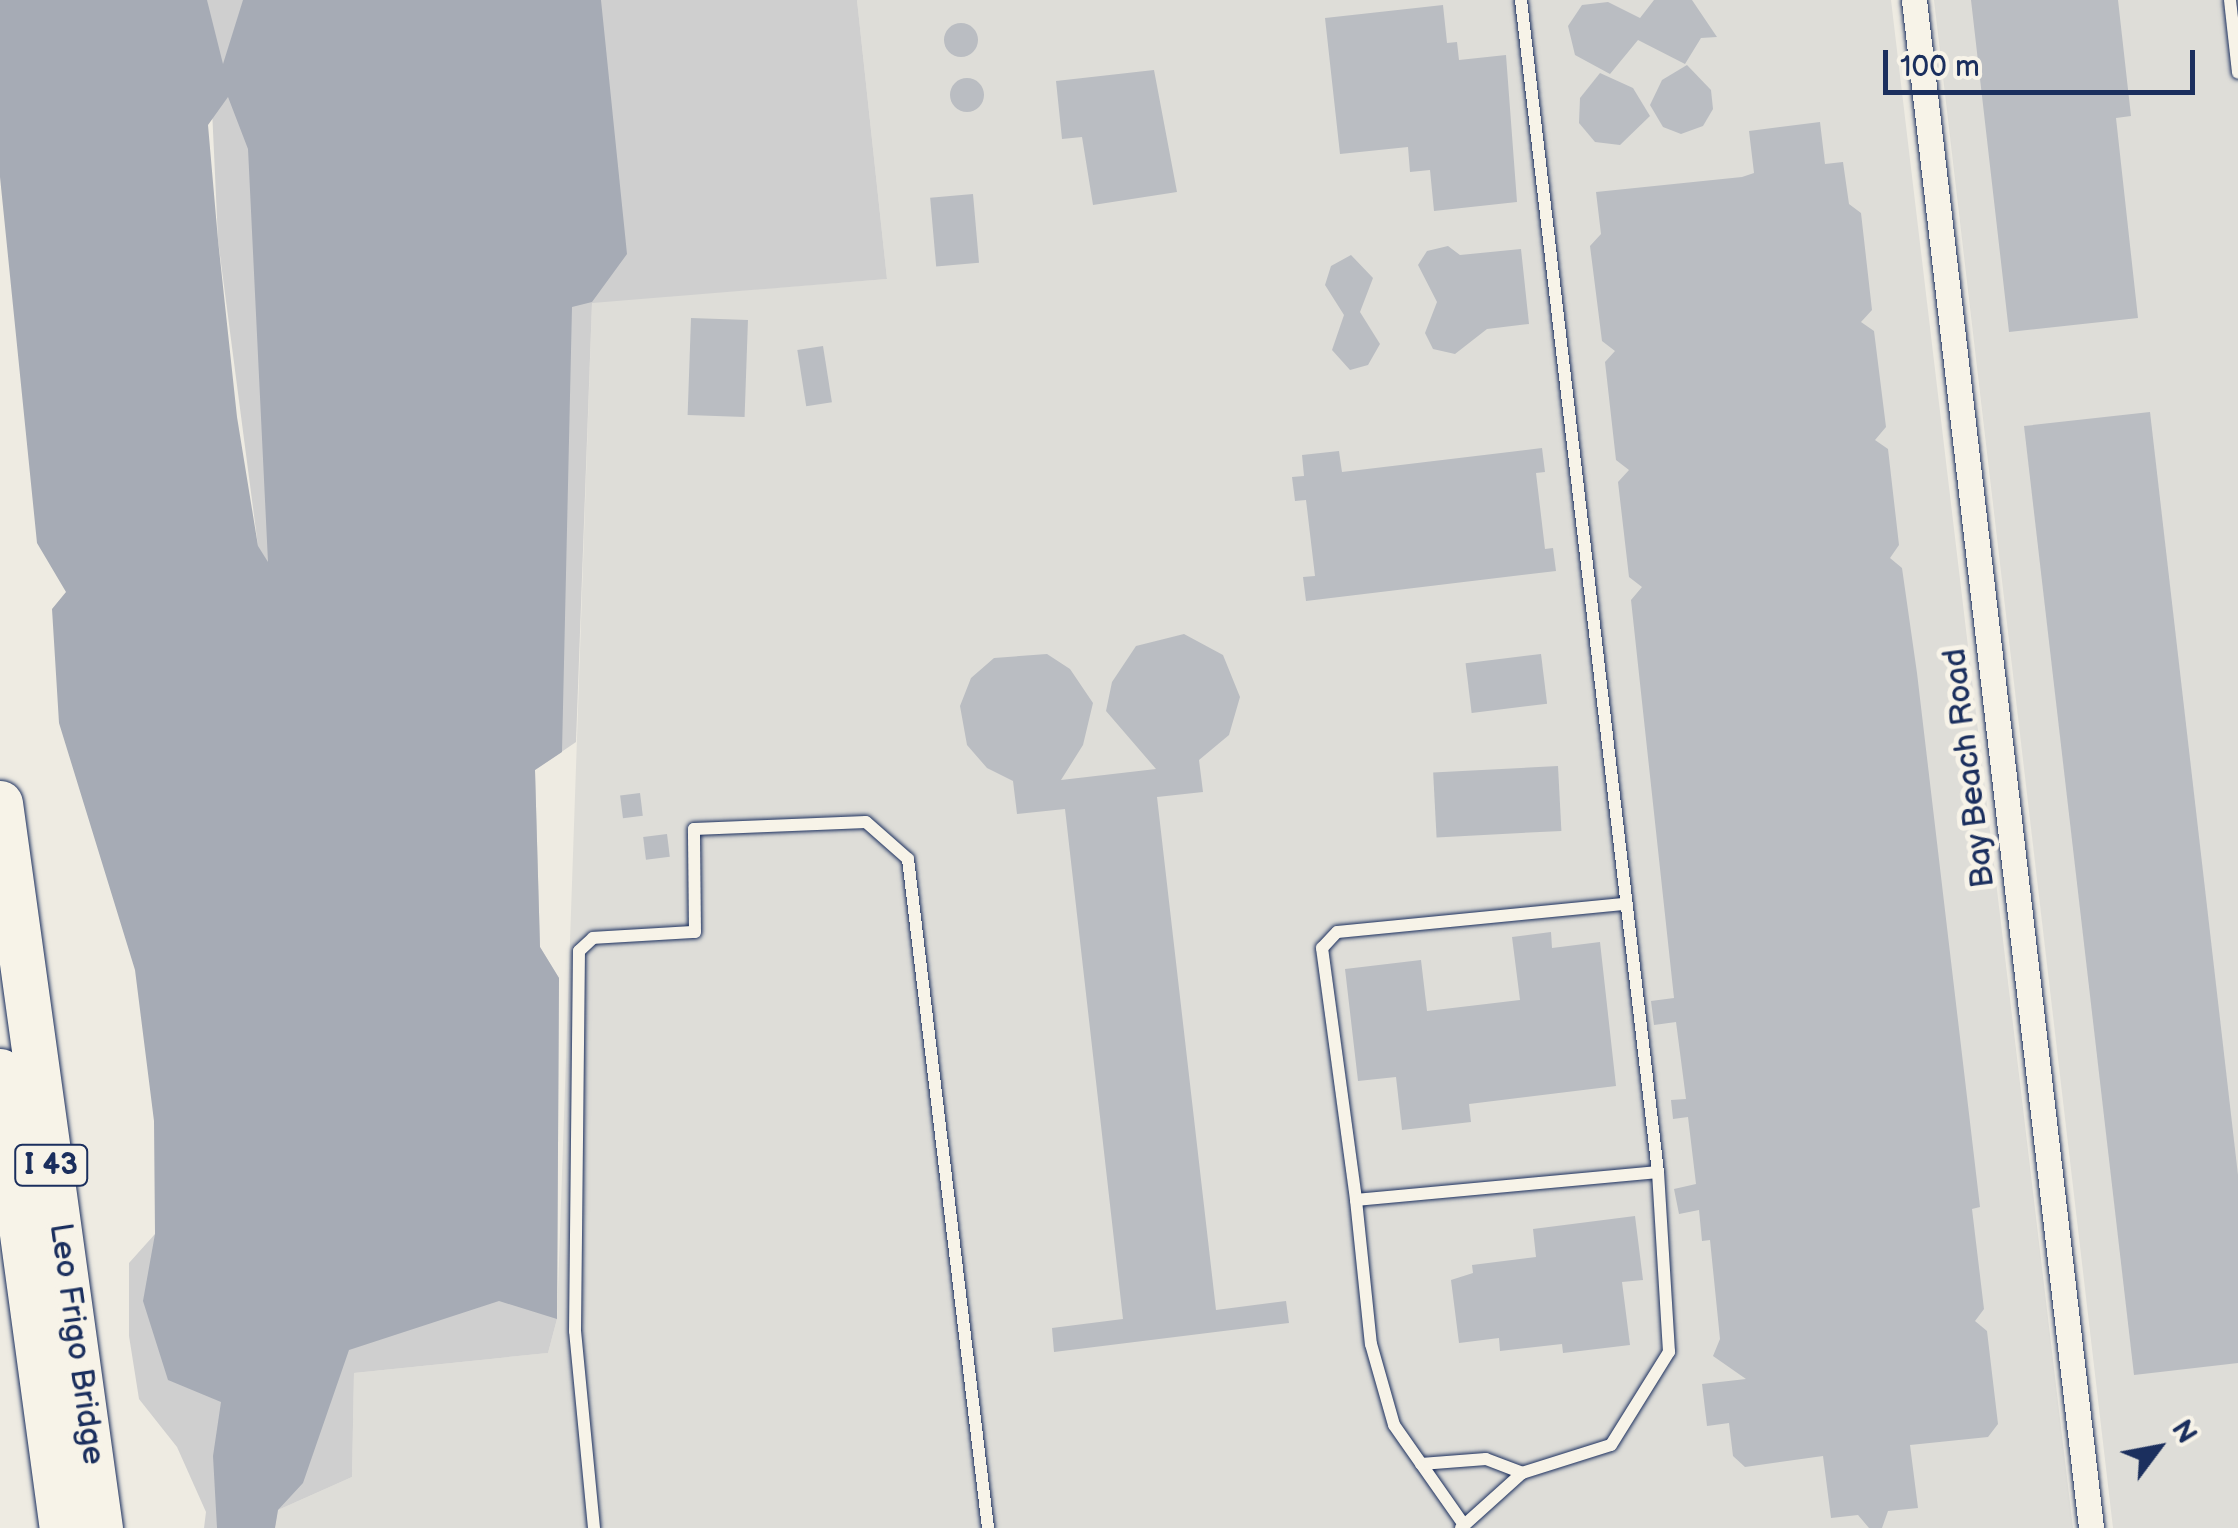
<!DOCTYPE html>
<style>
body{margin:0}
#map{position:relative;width:2238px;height:1528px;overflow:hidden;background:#eeebe2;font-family:"Balsamiq Sans",sans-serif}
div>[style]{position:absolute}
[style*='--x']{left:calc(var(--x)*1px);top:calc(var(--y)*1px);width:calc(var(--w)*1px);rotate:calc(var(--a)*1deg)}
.built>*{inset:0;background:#deddd8}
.green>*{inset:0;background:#cfcfcf}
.water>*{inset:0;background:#a6abb5}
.building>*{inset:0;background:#babdc2;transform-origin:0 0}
.round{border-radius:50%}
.roads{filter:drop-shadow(0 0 2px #1b2f5e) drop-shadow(0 0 2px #1b2f5e)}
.lane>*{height:12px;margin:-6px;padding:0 6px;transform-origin:6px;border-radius:6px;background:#f7f3e8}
.street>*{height:25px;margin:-12.5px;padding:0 12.5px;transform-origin:12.5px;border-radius:12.5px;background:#f7f3e8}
.highway>*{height:45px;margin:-22.5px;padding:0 22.5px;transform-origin:22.5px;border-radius:22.5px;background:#f7f3e8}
span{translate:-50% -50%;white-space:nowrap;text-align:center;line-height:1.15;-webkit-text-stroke:10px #f7f3e8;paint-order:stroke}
.shield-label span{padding:2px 8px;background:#f7f3e8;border:2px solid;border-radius:8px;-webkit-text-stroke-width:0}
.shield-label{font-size:30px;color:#1b2f5e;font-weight:700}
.street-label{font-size:32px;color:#1b2f5e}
.north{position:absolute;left:2108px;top:1398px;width:100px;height:100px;-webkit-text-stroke:8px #f7f3e8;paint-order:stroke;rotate:58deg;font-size:28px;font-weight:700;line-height:40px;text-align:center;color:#1b2f5e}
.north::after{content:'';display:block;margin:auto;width:35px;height:45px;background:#1b2f5e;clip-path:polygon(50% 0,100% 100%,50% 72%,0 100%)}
.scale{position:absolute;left:1883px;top:50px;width:312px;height:45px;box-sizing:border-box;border:5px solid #1b2f5e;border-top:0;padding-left:12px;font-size:30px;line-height:35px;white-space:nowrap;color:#1b2f5e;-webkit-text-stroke:8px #f7f3e8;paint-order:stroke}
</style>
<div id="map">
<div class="built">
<i style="clip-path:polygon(857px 0,1891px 0,2073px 1528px,275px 1528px,278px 1510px,352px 1477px,354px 1373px,548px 1353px,557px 1319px,592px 302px,887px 279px)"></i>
<i style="clip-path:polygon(1934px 0,2238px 0,2238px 1528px,2113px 1528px)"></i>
</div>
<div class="green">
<i style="clip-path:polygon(207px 0,857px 0,887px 279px,592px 303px,576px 742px,535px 770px,540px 947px,559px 978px,557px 1319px,548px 1353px,354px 1373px,352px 1477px,278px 1510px,275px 1528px,204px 1528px,206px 1512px,177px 1447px,139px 1399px,129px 1336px,129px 1263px,155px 1234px,258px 546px,218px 240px)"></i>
</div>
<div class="water">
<i style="clip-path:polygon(evenodd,0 0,207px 0,223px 64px,243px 0,601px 0,627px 254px,592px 302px,572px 307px,562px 752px,535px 770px,540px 947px,559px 978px,557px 1319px,499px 1301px,349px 1350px,303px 1483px,278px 1510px,275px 1528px,217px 1528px,213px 1456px,221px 1402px,168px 1380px,143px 1301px,155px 1234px,154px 1121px,135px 970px,59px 723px,52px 609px,66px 592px,37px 543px,0 177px,0 0,228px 97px,248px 149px,268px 562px,258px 546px,237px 417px,218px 240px,208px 125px,228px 97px)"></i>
</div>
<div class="building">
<i style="clip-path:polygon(1654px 0,1692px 0,1717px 37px,1701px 38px,1685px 64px,1638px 40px,1610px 74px,1575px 55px,1568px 26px,1582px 5px,1608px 2px,1640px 18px)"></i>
<i style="clip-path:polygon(1971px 0,2118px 0,2131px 116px,2116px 118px,2138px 318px,2009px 332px)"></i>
<i style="clip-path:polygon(1443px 5px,1447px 43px,1457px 42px,1459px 60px,1506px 55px,1517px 202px,1434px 211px,1430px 170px,1410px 172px,1408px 147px,1340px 154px,1325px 18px)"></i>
<i class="round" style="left:944px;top:23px;width:34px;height:34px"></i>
<i style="clip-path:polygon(1687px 65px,1711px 90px,1713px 109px,1703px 126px,1681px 134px,1663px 127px,1650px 105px,1662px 80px)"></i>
<i style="clip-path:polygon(1154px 70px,1177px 192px,1093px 205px,1082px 137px,1062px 139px,1056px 81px)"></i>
<i style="clip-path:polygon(1600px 73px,1633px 88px,1650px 116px,1620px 145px,1595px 142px,1579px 123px,1580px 98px)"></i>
<i class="round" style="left:950px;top:78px;width:34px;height:34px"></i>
<i style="clip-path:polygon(1820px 122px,1825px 164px,1843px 162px,1849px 204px,1861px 213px,1872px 310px,1861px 322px,1874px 331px,1886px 427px,1875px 440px,1888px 449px,1899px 545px,1890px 558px,1902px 568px,1917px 673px,1980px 1207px,1972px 1209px,1984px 1309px,1975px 1321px,1987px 1331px,1998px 1424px,1988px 1437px,1910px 1445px,1918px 1508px,1888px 1511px,1882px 1528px,1869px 1528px,1858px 1515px,1831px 1518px,1823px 1456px,1745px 1467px,1733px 1456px,1729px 1423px,1707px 1426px,1702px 1384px,1746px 1379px,1713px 1356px,1720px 1339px,1710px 1240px,1702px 1241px,1699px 1210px,1679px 1214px,1674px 1189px,1696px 1184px,1688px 1117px,1673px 1119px,1671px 1100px,1686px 1099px,1676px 1022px,1654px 1025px,1651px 1001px,1674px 998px,1631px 600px,1642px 587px,1629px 577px,1618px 482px,1629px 470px,1616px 460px,1605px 362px,1615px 351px,1602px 341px,1590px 246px,1601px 234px,1596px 192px,1742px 177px,1754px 173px,1749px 131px)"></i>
<i style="left:973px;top:194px;width:69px;height:43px;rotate:85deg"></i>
<i style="clip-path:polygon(1448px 246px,1460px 255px,1521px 249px,1529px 324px,1487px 329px,1455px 354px,1433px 349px,1425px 333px,1437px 302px,1418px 265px,1427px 251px)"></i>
<i style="clip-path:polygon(1351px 255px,1373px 278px,1360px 312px,1380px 344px,1368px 365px,1350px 370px,1332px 350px,1344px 315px,1325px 285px,1331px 266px)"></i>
<i style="left:691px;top:318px;width:57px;height:97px;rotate:2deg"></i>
<i style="left:823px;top:346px;width:57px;height:26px;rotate:81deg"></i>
<i style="clip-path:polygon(2150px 412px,2238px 1175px,2238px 1363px,2134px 1375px,2024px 426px)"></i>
<i style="clip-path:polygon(1542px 448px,1545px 472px,1536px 473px,1545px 549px,1553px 548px,1556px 571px,1306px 601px,1303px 577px,1315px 576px,1306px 500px,1295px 501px,1292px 477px,1304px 476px,1302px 455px,1339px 451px,1342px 472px)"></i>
<i style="clip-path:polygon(1184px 634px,1223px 655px,1240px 697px,1229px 735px,1199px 760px,1203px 792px,1157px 797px,1216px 1310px,1286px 1301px,1289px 1323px,1054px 1352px,1052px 1328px,1123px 1319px,1065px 809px,1017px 814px,1013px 781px,987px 768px,967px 745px,960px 706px,971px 678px,994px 658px,1047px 654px,1070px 669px,1093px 703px,1083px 745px,1061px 780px,1156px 769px,1106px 711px,1112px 682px,1136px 646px)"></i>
<i style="left:1541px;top:654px;width:50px;height:76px;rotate:83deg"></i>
<i style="left:1558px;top:766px;width:65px;height:125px;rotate:87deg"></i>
<i style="left:640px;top:793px;width:23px;height:20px;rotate:83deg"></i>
<i style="left:667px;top:834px;width:23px;height:24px;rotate:83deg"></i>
<i style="clip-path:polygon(1551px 932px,1552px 948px,1600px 942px,1616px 1086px,1469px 1104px,1471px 1122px,1402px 1130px,1396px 1077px,1358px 1081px,1345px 969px,1421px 960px,1427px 1011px,1520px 1000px,1512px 937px)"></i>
<i style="clip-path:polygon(1635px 1216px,1643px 1280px,1622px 1282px,1630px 1345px,1563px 1353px,1562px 1344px,1500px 1351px,1499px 1338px,1459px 1343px,1451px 1280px,1473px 1273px,1472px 1265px,1536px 1257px,1533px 1229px)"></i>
</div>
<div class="roads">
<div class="lane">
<i style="--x:2230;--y:0;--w:73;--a:83.7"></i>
<i style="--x:1623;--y:904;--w:287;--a:174.4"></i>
<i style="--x:1337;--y:932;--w:22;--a:133"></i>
<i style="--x:1322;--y:948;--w:254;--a:82.3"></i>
<i style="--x:1356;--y:1200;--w:303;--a:-5.3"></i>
<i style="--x:1356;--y:1200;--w:145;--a:84.1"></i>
<i style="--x:1371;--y:1344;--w:84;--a:74.1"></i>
<i style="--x:1394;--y:1425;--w:118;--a:55"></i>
<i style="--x:1421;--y:1464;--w:65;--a:-4.4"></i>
<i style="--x:1486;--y:1459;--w:39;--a:21"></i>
<i style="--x:594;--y:1528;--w:198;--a:-95.5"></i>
<i style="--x:575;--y:1331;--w:380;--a:-89.4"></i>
<i style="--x:579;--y:951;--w:19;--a:-43"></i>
<i style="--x:593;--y:938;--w:102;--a:-3.4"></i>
<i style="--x:695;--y:932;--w:103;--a:-90.6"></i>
<i style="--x:694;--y:829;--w:172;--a:-2.3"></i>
<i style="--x:866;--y:822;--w:56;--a:41.4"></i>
<i style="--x:908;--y:859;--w:674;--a:83.18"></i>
<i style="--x:1461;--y:1528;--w:82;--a:-42"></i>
<i style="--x:1522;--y:1473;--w:93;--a:-17.5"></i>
<i style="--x:1611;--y:1445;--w:110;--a:-58.1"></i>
<i style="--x:1669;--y:1352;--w:180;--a:-93.5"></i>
<i style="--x:1658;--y:1172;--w:1180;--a:-96.67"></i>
</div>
<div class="street">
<i style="--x:1914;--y:0;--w:1538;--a:83.39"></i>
</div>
<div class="highway">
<i style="--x:0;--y:803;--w:732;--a:82.15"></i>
<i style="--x:0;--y:1071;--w:461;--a:82.3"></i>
</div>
</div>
<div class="shield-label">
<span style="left:51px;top:1165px">I 43</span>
</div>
<div class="street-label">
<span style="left:1970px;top:768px;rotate:-97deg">Bay Beach Road</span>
<span style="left:76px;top:1344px;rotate:82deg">Leo Frigo Bridge</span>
</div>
<div class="north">N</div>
<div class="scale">100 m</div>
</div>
